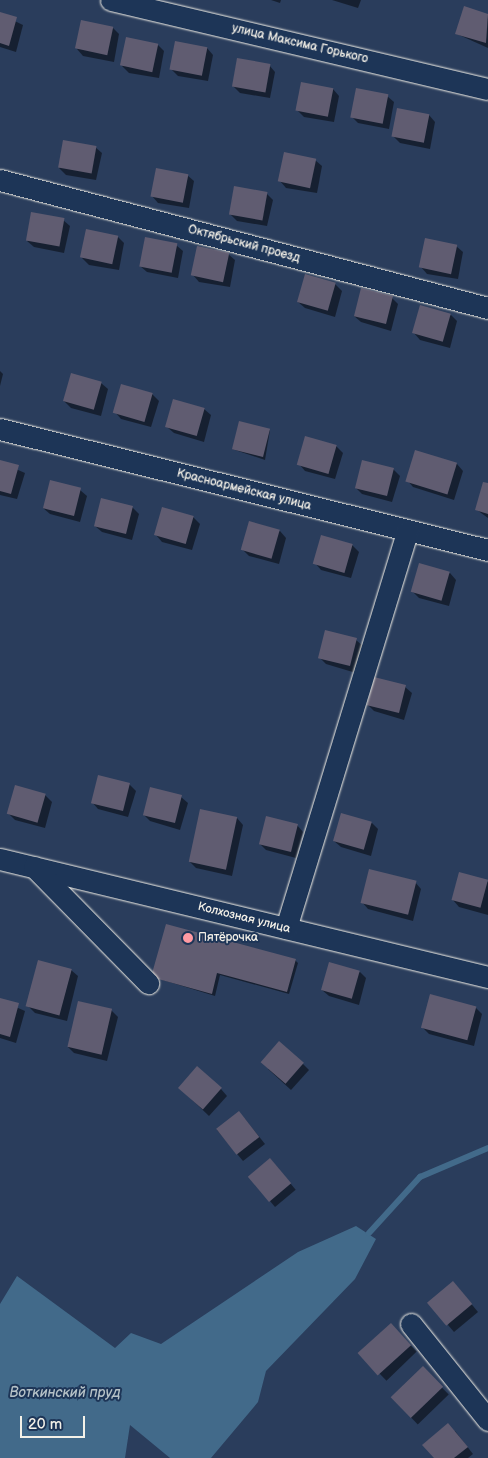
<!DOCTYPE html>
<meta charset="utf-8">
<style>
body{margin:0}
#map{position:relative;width:488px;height:1458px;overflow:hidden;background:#2a3d5c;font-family:"Balsamiq Sans",sans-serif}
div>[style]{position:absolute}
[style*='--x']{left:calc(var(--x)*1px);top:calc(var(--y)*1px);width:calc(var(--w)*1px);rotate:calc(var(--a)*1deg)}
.water>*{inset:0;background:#426a8a}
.shadow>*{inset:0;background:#0007;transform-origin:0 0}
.stream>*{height:6px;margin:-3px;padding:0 3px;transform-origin:3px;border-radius:3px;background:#426a8a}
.building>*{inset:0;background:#605c71;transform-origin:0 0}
.roads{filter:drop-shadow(0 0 1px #f4f1e8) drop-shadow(0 0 1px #f4f1e8)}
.minor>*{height:21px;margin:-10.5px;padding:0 10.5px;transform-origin:10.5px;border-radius:10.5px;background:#1d3557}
.dots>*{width:14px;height:14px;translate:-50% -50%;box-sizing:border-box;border:2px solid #1d3557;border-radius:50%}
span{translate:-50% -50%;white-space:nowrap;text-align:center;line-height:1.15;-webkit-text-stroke:4px #1d3557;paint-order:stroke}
.street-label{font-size:12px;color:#f4f1e8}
.poi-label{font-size:12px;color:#f4f1e8}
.left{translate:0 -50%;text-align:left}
.water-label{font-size:14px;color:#b6c2c7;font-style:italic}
.scale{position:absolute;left:20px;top:1416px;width:65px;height:22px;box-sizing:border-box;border:2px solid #f4f1e8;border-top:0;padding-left:6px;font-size:15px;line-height:18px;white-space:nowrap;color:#f4f1e8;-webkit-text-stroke:4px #1d3557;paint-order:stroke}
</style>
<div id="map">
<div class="water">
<i style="clip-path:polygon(356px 1226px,376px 1239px,355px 1279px,266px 1371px,258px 1402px,211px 1458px,170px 1458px,130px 1425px,125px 1458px,0 1458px,0 1304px,17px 1276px,115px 1348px,131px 1333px,161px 1344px,298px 1252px)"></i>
</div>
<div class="shadow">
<i style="clip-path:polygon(271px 0,281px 0,280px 3px)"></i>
<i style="clip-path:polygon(332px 0,361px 0,358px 8px)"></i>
<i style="clip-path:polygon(465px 8px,488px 15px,488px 48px,457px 34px)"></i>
<i style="clip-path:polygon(0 14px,23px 25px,16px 52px,0 47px)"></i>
<i style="clip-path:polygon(113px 28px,119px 34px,114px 62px,83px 56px,77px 49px)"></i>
<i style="clip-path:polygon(158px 45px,164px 51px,159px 78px,129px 73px,122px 66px)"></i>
<i style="clip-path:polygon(207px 48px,213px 55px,208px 81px,178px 76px,171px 69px)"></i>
<i style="clip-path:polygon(269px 65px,275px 72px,270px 98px,240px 93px,233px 86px)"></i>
<i style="clip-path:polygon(333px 89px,339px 96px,334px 122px,304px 117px,297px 110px)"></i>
<i style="clip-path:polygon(387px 96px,394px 102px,389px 129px,358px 123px,352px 117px)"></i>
<i style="clip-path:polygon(429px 115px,435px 122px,430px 149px,400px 143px,393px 136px)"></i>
<i style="clip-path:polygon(95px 147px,102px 153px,96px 180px,66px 175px,59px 168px)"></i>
<i style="clip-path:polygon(315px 160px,322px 166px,317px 193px,286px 188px,280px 181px)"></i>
<i style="clip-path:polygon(187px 175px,194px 181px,189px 208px,158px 203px,152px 196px)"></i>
<i style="clip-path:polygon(266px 193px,273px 200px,267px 226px,237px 221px,230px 214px)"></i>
<i style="clip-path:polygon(63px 220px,70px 226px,64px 253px,34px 247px,27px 241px)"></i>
<i style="clip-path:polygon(118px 237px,124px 243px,119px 270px,89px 265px,82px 258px)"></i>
<i style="clip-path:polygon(176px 245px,183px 251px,178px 278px,147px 272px,140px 266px)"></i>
<i style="clip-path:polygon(456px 246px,463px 252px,458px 279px,427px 274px,421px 267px)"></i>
<i style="clip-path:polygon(228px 254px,235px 260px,230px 287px,199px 282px,193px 275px)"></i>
<i style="clip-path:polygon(335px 284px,342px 291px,335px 317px,305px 308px,298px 302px)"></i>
<i style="clip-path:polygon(392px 298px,398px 304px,391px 331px,361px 322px,354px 316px)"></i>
<i style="clip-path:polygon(451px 315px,457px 321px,450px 348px,420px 340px,414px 333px)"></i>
<i style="clip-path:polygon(0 371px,3px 374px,0 386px)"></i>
<i style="clip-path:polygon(101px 383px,108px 389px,101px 416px,71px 408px,64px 401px)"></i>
<i style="clip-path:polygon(152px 394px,159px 401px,151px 427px,121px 419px,115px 412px)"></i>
<i style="clip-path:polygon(204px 409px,211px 415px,204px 442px,174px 433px,167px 427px)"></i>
<i style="clip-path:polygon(270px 430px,265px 460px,232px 449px)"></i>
<i style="clip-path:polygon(336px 446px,343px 453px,335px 479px,305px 471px,299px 464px)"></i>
<i style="clip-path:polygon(415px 452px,457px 464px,463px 471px,454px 500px,413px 487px,407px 480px)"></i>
<i style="clip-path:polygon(0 462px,25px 473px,17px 499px,0 495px)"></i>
<i style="clip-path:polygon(393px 469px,400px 476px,392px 502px,362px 494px,356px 488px)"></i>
<i style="clip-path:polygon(488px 485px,488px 518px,477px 510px)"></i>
<i style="clip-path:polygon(80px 490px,87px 496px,80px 522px,50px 514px,43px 508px)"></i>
<i style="clip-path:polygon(132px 507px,139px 514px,132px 540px,102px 532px,95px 526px)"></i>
<i style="clip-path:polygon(193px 517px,200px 524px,192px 550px,162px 542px,156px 535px)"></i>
<i style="clip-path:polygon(280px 531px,286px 538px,279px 564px,249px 556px,242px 549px)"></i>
<i style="clip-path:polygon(352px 545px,359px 552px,351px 578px,321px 570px,315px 563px)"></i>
<i style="clip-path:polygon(450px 573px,456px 580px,449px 606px,419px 598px,412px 591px)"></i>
<i style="clip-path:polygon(356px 640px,363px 646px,356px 673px,326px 664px,319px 657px)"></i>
<i style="clip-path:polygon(405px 687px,412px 693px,404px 720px,374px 711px,368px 705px)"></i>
<i style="clip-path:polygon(129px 784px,136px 791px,128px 817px,98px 809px,92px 802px)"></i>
<i style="clip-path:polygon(45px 795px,52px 802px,45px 828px,15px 820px,8px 813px)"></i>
<i style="clip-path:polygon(181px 797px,188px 803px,180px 830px,150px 821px,144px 815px)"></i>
<i style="clip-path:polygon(237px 818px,243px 825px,232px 876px,196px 868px,190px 862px)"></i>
<i style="clip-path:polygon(372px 823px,378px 829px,371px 856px,341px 847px,334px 841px)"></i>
<i style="clip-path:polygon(297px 825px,303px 832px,296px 858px,266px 850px,260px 844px)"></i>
<i style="clip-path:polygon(460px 874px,488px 882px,488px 915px,459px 907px,453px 900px)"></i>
<i style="clip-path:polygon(415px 882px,421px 889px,413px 921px,368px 909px,362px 902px)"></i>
<i style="clip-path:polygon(295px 960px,298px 963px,289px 994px,220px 975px,215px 996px,153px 977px)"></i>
<i style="clip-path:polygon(71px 970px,78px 976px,67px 1021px,35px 1013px,28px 1006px)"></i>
<i style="clip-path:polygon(360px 972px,366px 978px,359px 1005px,329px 996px,322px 990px)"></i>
<i style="clip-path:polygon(431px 996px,476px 1008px,482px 1014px,474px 1046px,429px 1034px,423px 1028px)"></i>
<i style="clip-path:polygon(0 1000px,25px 1011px,16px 1043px,0 1038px)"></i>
<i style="clip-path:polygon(111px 1010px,118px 1017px,107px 1061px,74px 1053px,68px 1047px)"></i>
<i style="clip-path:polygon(303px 1064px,309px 1070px,291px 1090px,268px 1069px)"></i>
<i style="clip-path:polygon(221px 1089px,227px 1096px,209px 1116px,186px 1094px)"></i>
<i style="clip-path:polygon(245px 1119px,265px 1144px,243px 1161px,217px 1130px)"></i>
<i style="left:270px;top:1159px;width:40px;height:27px;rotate:50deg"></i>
<i style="clip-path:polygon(459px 1289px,478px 1312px,454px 1332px,448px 1325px)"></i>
<i style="left:391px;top:1325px;width:37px;height:42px;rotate:46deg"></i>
<i style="left:423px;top:1368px;width:37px;height:43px;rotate:46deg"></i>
<i style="clip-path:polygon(455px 1431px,473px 1454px,468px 1458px,435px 1458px)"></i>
</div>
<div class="stream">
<i style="--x:369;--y:1233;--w:76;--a:-47.7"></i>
<i style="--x:420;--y:1177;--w:74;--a:-23.1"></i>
</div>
<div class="building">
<i style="clip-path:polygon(464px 6px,488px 14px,486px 43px,455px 34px)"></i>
<i style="clip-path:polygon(0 12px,17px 17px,9px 46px,0 43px)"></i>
<i style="left:81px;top:20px;width:33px;height:29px;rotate:12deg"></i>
<i style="left:126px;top:37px;width:33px;height:29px;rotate:12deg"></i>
<i style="left:175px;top:41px;width:33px;height:29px;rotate:11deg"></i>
<i style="left:237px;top:58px;width:34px;height:29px;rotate:10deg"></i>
<i style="left:301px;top:82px;width:33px;height:29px;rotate:11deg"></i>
<i style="left:356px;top:88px;width:33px;height:30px;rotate:11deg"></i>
<i style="left:397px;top:108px;width:33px;height:29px;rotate:11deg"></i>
<i style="left:63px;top:140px;width:34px;height:28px;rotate:10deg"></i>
<i style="left:284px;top:152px;width:33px;height:30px;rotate:12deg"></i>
<i style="left:156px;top:168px;width:33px;height:29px;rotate:11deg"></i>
<i style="left:234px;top:186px;width:34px;height:29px;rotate:10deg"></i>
<i style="left:31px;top:212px;width:34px;height:29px;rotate:10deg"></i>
<i style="left:86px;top:229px;width:33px;height:29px;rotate:12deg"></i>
<i style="left:145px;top:237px;width:33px;height:30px;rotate:11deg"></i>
<i style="left:425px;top:238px;width:33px;height:30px;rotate:12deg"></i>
<i style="left:197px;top:246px;width:33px;height:30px;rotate:12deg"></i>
<i style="left:305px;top:274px;width:32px;height:29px;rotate:16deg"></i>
<i style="left:361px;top:288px;width:33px;height:29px;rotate:14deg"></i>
<i style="left:420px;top:305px;width:32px;height:29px;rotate:16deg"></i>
<i style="left:71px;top:373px;width:32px;height:29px;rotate:16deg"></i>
<i style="left:121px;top:384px;width:33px;height:30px;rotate:16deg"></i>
<i style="left:173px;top:399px;width:33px;height:29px;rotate:16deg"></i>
<i style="left:239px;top:421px;width:32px;height:29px;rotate:14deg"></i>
<i style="left:305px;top:436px;width:33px;height:30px;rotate:16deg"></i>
<i style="left:415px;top:450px;width:44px;height:33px;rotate:17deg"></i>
<i style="clip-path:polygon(0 460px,19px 465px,11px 494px,0 491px)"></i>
<i style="left:362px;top:460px;width:33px;height:29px;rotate:14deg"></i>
<i style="left:50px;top:480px;width:32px;height:29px;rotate:14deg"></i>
<i style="clip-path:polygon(483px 482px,488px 483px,488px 514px,475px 510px)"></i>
<i style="left:101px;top:498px;width:33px;height:29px;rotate:14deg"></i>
<i style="left:162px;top:507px;width:33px;height:29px;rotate:16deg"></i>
<i style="left:249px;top:521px;width:32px;height:30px;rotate:16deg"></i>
<i style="left:321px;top:535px;width:33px;height:30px;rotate:16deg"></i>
<i style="left:419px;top:563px;width:32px;height:30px;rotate:16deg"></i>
<i style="left:325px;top:630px;width:33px;height:29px;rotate:14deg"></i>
<i style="left:374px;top:677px;width:33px;height:29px;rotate:14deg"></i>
<i style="left:98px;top:775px;width:33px;height:29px;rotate:14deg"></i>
<i style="left:15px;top:785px;width:32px;height:30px;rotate:16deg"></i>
<i style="left:150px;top:787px;width:33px;height:29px;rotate:14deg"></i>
<i style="left:200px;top:809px;width:38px;height:54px;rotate:12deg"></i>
<i style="left:341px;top:813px;width:32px;height:29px;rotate:16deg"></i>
<i style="left:266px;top:816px;width:33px;height:29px;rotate:14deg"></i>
<i style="left:369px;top:869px;width:49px;height:35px;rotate:14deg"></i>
<i style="left:459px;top:872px;width:30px;height:29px;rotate:15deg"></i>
<i style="clip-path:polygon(166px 924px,296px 959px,287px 992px,217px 973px,212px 994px,151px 977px)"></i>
<i style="left:38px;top:960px;width:35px;height:48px;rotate:15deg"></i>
<i style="left:329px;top:962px;width:32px;height:29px;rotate:16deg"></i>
<i style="left:430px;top:994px;width:48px;height:35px;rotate:15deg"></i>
<i style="clip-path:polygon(0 998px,19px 1003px,10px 1037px,0 1034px)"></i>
<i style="left:78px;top:1001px;width:35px;height:47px;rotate:13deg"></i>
<i style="left:279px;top:1041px;width:33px;height:28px;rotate:41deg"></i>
<i style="left:197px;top:1066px;width:33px;height:29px;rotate:41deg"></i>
<i style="left:239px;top:1111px;width:33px;height:29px;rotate:52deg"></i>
<i style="left:270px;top:1158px;width:33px;height:29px;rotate:50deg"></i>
<i style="left:453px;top:1281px;width:30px;height:34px;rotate:50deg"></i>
<i style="left:391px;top:1323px;width:30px;height:45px;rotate:48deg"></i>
<i style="left:423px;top:1366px;width:29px;height:45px;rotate:46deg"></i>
<i style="clip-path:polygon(448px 1423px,468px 1447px,454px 1458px,434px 1458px,422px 1445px)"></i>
</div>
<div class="roads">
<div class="minor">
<i style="--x:111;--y:0;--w:387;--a:13.3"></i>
<i style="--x:0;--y:180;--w:505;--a:14.7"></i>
<i style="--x:0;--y:429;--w:503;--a:13.93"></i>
<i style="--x:0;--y:859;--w:502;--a:13.59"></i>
<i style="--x:34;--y:867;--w:163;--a:45.5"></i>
<i style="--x:286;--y:928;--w:415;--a:-73"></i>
<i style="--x:411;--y:1324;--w:123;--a:51.3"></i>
</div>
</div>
<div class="dots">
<i style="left:188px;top:938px;background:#ff9aa2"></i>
</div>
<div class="street-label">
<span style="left:300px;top:44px;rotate:13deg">улица Максима Горького</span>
<span style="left:244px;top:244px;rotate:15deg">Октябрьский проезд</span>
<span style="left:244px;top:490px;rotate:14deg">Красноармейская улица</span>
<span style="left:244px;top:918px;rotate:14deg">Колхозная улица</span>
</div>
<div class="poi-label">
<span class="left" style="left:198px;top:938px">Пятёрочка</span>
</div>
<div class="water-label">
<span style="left:65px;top:1393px">Воткинский пруд</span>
</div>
<div class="scale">20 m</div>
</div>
